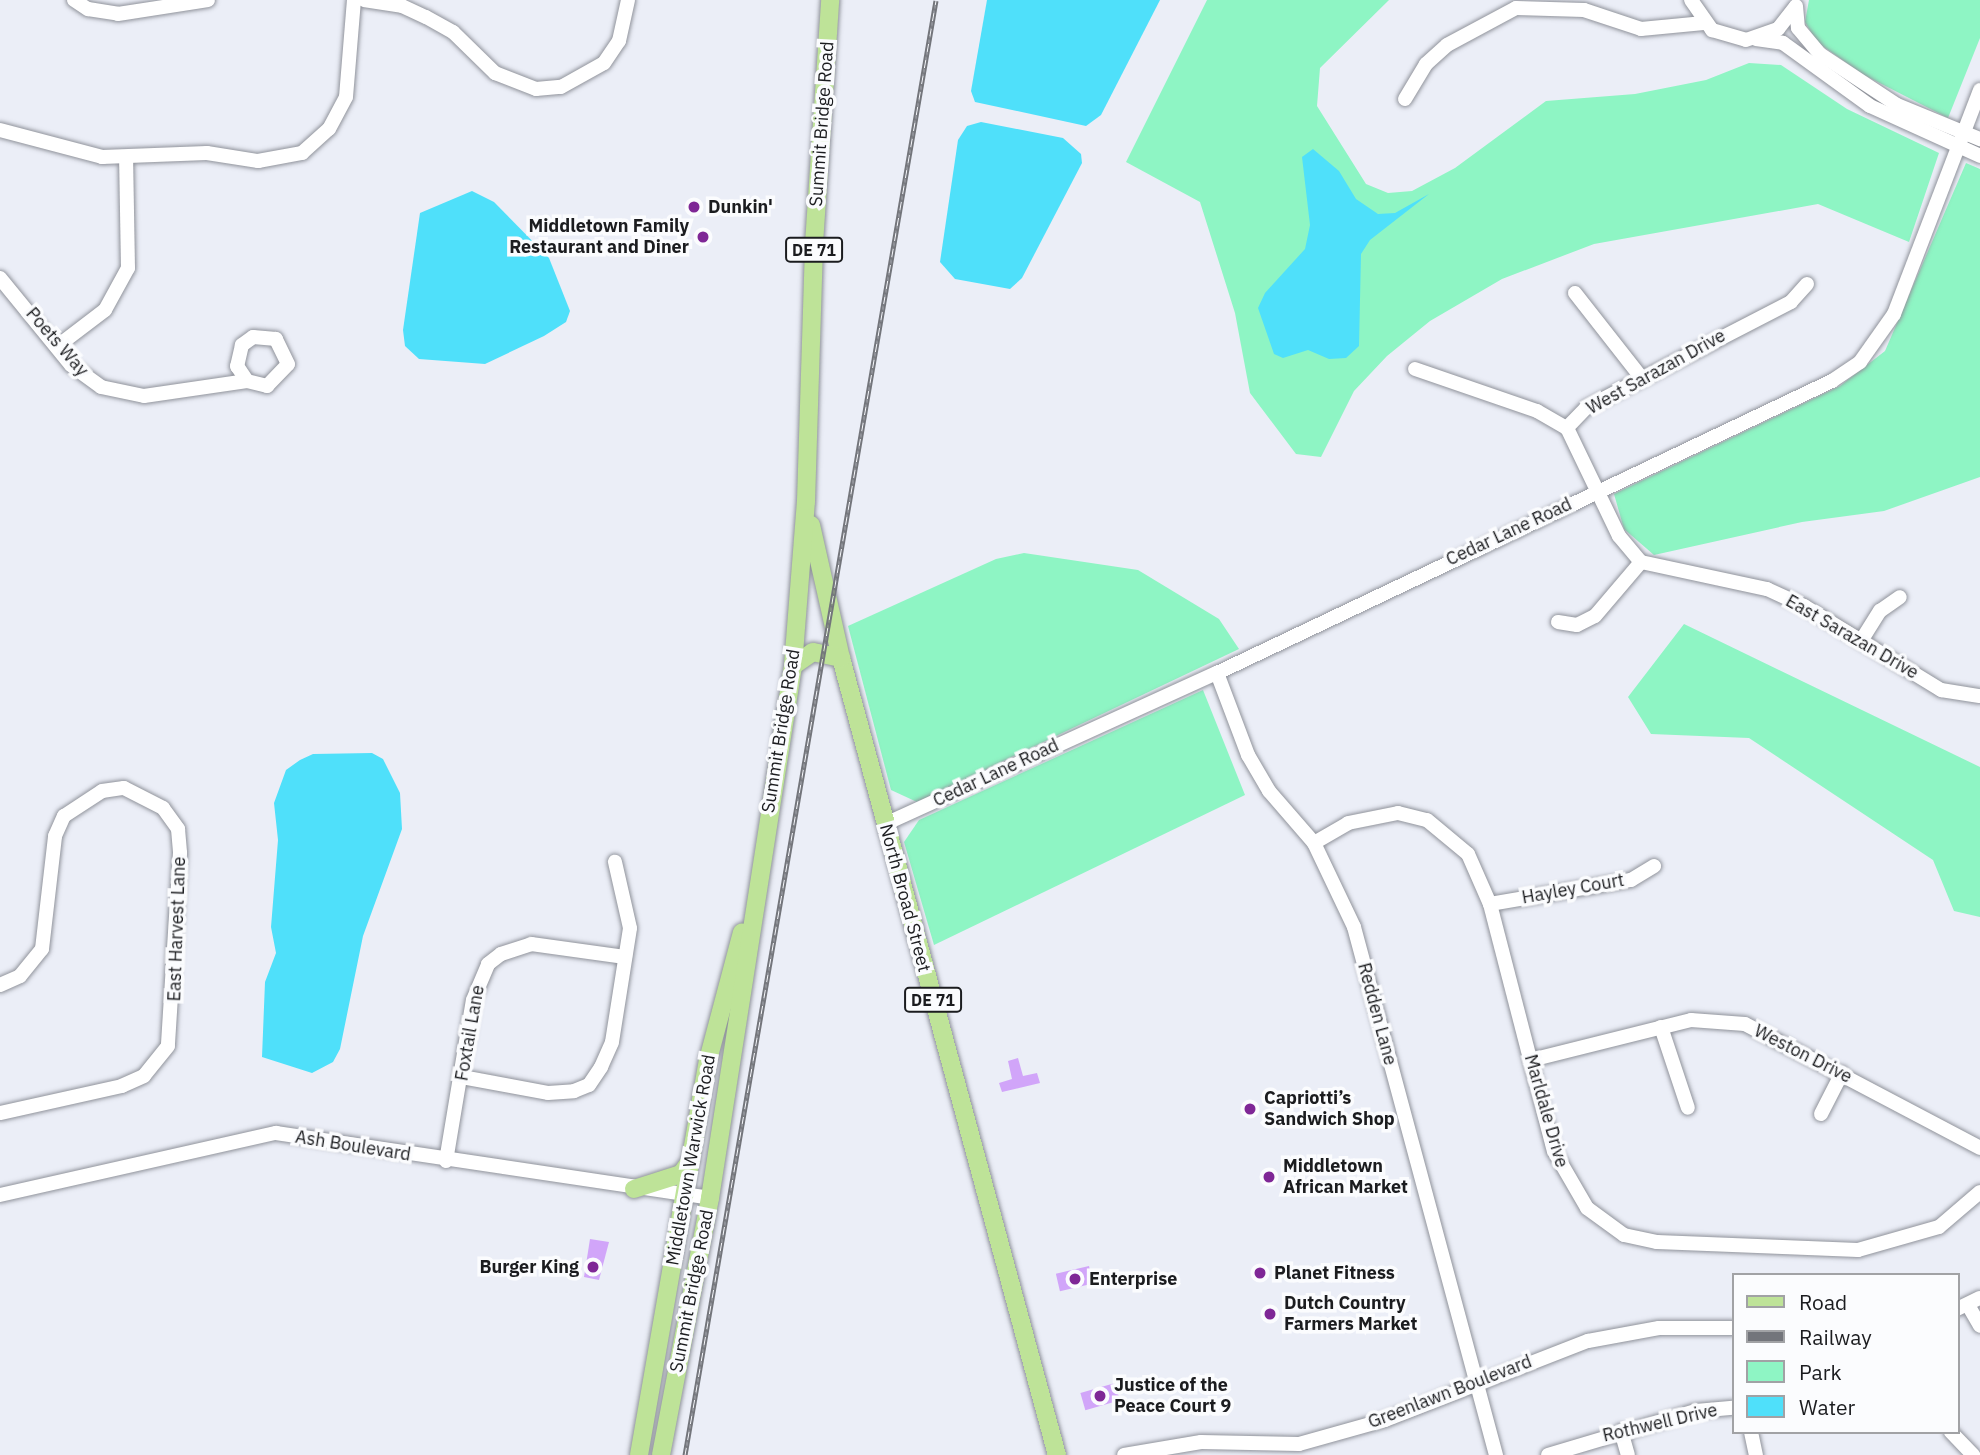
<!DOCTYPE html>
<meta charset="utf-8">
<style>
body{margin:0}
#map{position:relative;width:1980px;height:1455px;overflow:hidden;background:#ebeef7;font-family:"IBM Plex Sans",sans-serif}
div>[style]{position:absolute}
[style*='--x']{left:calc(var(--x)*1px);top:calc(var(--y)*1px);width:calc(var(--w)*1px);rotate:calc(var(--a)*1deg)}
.green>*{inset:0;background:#8ef5c4}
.water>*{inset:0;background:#4fe0fa}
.building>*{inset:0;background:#d1a5f9;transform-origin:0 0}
.roads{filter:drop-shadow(0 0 2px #90939b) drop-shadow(0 0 2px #90939b)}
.minor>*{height:14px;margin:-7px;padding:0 7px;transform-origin:7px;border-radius:7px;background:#fff}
.major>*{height:18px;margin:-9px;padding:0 9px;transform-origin:9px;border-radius:9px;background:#bee398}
.rail>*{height:5px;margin-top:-2.5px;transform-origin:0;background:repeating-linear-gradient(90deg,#fbfcfe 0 8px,#73757b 0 16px);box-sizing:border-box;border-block:2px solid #73757b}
.dots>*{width:19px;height:19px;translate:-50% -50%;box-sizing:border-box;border:4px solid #fbfcfe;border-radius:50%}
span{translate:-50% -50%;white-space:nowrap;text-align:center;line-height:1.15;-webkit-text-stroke:7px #fbfcfe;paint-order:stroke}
.shield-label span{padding:2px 5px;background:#fbfcfe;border:2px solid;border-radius:5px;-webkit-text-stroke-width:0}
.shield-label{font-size:16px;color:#1b1c1f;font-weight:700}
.street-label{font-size:18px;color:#1b1c1f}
.poi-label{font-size:18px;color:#1b1c1f;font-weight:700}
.left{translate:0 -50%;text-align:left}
.right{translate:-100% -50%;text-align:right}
.legend{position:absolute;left:1732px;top:1273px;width:228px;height:161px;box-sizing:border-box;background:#fbfcfe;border:2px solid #a1a2a5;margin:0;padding:9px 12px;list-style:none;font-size:21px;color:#1b1c1f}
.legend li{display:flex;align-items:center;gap:14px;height:35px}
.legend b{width:35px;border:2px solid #a1a2a5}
</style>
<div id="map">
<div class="green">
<i style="clip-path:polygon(1207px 0,1389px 0,1320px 68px,1317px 106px,1366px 184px,1388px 193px,1412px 191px,1455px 168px,1546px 101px,1635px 94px,1706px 80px,1749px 63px,1781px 65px,1847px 109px,1939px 153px,1909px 242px,1818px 204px,1594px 244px,1502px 279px,1430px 321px,1387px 356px,1354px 391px,1321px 457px,1296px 454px,1250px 393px,1235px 313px,1200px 202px,1126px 162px)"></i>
<i style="clip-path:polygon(1809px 0,1980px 0,1980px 38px,1948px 118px,1864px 75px,1817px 42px,1805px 22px)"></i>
<i style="clip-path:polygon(1966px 163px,1980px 169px,1980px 477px,1884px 511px,1802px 522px,1654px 555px,1624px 529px,1614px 494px,1840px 386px,1885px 351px)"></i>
<i style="clip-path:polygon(1024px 553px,1138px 570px,1219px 619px,1239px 649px,917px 802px,891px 790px,848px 626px,996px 559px)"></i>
<i style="clip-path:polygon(1684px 624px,1980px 767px,1980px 917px,1954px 911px,1933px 860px,1749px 738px,1651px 734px,1628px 697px)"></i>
<i style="clip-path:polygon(1203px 690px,1245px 795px,934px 945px,904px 842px,919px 820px)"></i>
</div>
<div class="water">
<i style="clip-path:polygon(987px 0,1160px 0,1101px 115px,1086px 126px,975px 102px,971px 91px)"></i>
<i style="clip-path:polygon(981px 122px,1063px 138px,1081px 154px,1082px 163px,1022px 278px,1010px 289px,955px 279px,940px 262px,958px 140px,967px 126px)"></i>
<i style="clip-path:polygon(1313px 149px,1339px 171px,1356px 199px,1378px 214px,1395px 213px,1429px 194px,1370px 240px,1361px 254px,1359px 346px,1346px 358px,1329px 359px,1308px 350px,1283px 358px,1274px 354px,1258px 308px,1265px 293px,1305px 249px,1310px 225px,1302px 157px)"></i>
<i style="clip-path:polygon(472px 191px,494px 202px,549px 258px,570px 311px,566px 322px,544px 336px,485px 364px,419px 359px,405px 346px,403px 330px,420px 213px)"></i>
<i style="clip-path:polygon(372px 753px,383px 759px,400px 793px,402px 829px,363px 936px,340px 1049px,333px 1062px,312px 1073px,262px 1057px,265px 982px,276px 953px,271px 927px,278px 840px,274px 803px,286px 770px,300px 760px,313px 754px)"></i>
</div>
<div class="building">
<i style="clip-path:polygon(1018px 1058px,1023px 1076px,1037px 1073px,1040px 1083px,1002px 1092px,999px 1083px,1012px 1079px,1008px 1061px)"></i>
<i style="clip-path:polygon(590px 1239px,609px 1242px,599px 1280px,584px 1277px)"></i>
<i style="left:1089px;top:1266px;width:18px;height:34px;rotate:77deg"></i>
<i style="left:1115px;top:1383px;width:18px;height:36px;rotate:74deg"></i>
</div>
<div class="roads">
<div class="minor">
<i style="--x:74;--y:0;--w:17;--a:33"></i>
<i style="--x:88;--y:9;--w:30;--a:9"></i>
<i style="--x:118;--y:14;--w:91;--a:-8.8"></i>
<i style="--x:364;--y:0;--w:38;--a:9"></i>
<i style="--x:402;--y:6;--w:26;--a:25"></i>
<i style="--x:426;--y:17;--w:31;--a:29"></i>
<i style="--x:453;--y:32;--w:59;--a:44.3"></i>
<i style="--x:495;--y:73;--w:44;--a:21.3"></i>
<i style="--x:536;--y:89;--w:25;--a:-5"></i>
<i style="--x:561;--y:87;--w:49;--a:-29.2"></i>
<i style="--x:604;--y:63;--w:27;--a:-56"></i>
<i style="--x:619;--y:41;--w:42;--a:-77.6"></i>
<i style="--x:1691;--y:0;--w:37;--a:55"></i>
<i style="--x:1712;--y:30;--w:35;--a:16"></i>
<i style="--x:1746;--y:40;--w:34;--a:-19"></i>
<i style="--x:1778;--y:29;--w:28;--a:-52"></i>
<i style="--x:1796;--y:6;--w:22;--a:85"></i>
<i style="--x:1798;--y:28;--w:34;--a:50"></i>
<i style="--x:1820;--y:54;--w:92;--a:33.5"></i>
<i style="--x:1897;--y:105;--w:90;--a:22.3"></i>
<i style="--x:1756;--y:39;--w:27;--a:8"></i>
<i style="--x:1783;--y:43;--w:107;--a:35.9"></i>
<i style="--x:1870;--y:106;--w:121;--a:24.4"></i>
<i style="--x:1405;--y:99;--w:41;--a:-59"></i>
<i style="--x:1426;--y:64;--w:28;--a:-42"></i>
<i style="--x:1447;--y:45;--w:78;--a:-28.2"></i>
<i style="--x:1516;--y:8;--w:68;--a:1.7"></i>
<i style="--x:1584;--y:10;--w:60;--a:18.4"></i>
<i style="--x:1641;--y:29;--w:63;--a:-5.4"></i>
<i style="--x:0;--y:130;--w:106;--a:14.8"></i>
<i style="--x:102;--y:157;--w:105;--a:-2.2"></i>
<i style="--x:207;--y:153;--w:52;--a:8.9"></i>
<i style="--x:258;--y:161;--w:45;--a:-10.3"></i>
<i style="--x:302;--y:153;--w:36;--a:-42"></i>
<i style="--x:329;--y:129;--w:36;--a:-62"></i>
<i style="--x:346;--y:97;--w:97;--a:-85.3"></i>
<i style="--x:0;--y:278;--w:112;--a:50.8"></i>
<i style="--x:71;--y:365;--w:37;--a:36"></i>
<i style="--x:101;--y:387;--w:44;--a:11.8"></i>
<i style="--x:144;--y:396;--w:104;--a:-8.3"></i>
<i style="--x:247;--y:381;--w:21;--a:14"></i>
<i style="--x:267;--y:386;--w:30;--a:-46"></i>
<i style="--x:288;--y:364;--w:28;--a:-116"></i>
<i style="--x:276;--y:339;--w:23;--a:-175"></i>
<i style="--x:253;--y:337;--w:14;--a:144"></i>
<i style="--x:242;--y:345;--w:22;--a:103"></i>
<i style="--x:237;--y:366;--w:18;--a:56"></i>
<i style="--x:1807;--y:284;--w:24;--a:132"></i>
<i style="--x:1791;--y:302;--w:231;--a:152.7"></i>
<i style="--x:1586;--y:408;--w:28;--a:134"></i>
<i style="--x:1567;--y:428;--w:120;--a:64.3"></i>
<i style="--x:1619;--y:536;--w:34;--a:50"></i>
<i style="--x:1641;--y:562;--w:129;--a:12.1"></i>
<i style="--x:1767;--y:589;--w:41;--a:24.7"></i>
<i style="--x:1804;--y:606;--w:161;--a:31.5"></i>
<i style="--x:1941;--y:690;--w:39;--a:9"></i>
<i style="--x:1575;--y:293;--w:105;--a:51.9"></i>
<i style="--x:59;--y:345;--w:58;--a:-37.3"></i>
<i style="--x:105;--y:310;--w:48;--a:-61.3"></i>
<i style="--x:128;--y:268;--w:110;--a:-91"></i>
<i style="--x:1415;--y:369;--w:129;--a:19"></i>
<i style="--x:1537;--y:411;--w:34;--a:30"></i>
<i style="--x:1558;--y:622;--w:19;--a:9"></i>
<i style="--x:1577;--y:625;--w:20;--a:-27"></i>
<i style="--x:1595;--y:616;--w:71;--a:-49.6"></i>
<i style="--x:1861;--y:641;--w:36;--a:-58"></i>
<i style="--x:1880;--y:611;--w:24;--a:-35"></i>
<i style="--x:1217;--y:673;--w:88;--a:69.3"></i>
<i style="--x:1248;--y:755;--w:42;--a:59.7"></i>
<i style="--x:1269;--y:791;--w:69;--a:49.1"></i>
<i style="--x:1314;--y:843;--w:93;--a:64.5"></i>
<i style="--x:1354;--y:927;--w:547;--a:74.95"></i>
<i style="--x:885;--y:824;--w:365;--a:-24.5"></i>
<i style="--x:1217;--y:673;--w:681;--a:-25.4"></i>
<i style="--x:1832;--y:381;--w:34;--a:-34"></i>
<i style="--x:1860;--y:362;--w:59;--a:-54.7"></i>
<i style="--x:1894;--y:314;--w:240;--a:-69"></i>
<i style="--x:1314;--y:843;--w:39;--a:-30"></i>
<i style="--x:1348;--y:823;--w:51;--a:-11.3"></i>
<i style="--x:1398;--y:813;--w:30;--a:14"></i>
<i style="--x:1427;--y:820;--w:53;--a:39.7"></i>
<i style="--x:1468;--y:854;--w:55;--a:66.3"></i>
<i style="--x:1490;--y:904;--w:255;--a:75.5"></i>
<i style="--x:1554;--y:1151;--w:66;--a:59.9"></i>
<i style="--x:1587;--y:1208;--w:46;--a:36.1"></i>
<i style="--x:1624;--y:1235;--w:34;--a:12"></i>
<i style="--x:1657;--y:1242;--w:201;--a:2.3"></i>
<i style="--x:1858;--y:1250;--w:84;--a:-15.9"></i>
<i style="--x:1939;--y:1227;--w:54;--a:-40.5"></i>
<i style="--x:1490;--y:904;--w:143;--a:-9.7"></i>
<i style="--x:1631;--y:880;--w:27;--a:-31"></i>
<i style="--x:0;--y:985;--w:22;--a:-24"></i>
<i style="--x:20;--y:976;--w:35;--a:-51"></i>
<i style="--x:42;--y:949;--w:114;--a:-83.4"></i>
<i style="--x:55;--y:836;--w:22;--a:-66"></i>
<i style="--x:64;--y:816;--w:45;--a:-33.3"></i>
<i style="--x:102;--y:791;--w:22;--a:-8"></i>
<i style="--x:124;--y:788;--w:44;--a:27.1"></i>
<i style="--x:163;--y:808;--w:26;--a:54"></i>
<i style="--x:178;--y:829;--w:24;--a:85"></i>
<i style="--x:180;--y:853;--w:193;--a:93.6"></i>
<i style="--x:168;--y:1046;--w:38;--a:129"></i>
<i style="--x:144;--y:1076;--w:24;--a:156"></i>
<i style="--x:122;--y:1086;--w:125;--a:167.5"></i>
<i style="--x:1661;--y:1027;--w:85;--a:71.6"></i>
<i style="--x:1531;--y:1060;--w:165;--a:-14"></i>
<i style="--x:1691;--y:1020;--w:54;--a:4.2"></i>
<i style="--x:1745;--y:1024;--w:266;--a:27.8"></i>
<i style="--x:462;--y:1077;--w:87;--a:10.5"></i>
<i style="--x:548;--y:1093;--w:26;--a:-4"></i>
<i style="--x:574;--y:1091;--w:16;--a:-22"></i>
<i style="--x:589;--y:1085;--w:22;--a:-56"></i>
<i style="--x:601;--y:1067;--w:27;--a:-66"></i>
<i style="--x:612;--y:1042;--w:115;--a:-81"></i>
<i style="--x:630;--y:928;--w:68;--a:-102.8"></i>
<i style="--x:1821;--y:1114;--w:46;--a:-62.9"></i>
<i style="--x:446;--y:1161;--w:163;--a:-80.5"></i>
<i style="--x:473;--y:1000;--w:39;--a:-67"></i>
<i style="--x:488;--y:964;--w:16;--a:-38"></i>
<i style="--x:501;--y:954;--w:32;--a:-18"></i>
<i style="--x:531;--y:944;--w:95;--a:7.9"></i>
<i style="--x:0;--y:1195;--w:283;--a:-12.7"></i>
<i style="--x:276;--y:1133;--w:439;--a:8.5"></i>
<i style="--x:1968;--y:1305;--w:24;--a:60"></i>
<i style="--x:1957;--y:1309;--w:25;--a:-26"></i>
<i style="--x:1621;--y:1431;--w:25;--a:74"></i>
<i style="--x:1751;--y:1432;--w:24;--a:78"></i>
<i style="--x:1951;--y:1432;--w:32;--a:46"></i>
<i style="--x:1124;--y:1455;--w:78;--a:-9.6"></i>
<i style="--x:1201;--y:1442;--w:98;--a:1.2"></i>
<i style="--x:1299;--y:1444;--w:89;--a:-15.6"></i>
<i style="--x:1385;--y:1420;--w:218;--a:-21.3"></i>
<i style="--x:1588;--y:1341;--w:72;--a:-10.4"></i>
<i style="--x:1659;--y:1328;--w:74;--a:0"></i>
<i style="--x:1548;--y:1455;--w:154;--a:-16.6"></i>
<i style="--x:1696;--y:1411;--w:37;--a:-5"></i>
</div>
<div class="major">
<i style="--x:811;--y:525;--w:136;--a:77.3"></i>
<i style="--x:841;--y:658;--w:826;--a:74.84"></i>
<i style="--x:793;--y:666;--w:24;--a:-35"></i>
<i style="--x:813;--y:652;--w:29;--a:12"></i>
<i style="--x:634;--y:1189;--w:49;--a:-17.7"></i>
<i style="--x:681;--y:1174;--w:17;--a:-54"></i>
<i style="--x:639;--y:1455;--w:401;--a:-80.1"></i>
<i style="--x:708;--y:1060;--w:132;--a:-75.1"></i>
<i style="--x:661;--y:1455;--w:262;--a:-79.2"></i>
<i style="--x:710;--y:1198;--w:538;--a:-81.13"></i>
<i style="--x:793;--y:666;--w:166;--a:-85.5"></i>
<i style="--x:806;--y:501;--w:257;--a:-88.2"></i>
<i style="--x:814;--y:244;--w:245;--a:-86.2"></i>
</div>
</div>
<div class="rail">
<i style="--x:685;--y:1455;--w:1476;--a:-80.21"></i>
</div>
<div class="dots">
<i style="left:694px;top:207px;background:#7f2796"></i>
<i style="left:703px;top:237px;background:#7f2796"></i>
<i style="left:1250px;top:1109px;background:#7f2796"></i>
<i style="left:1269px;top:1177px;background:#7f2796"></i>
<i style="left:593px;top:1267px;background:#7f2796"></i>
<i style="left:1260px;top:1273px;background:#7f2796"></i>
<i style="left:1075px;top:1279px;background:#7f2796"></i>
<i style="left:1270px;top:1314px;background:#7f2796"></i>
<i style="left:1100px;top:1396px;background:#7f2796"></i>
</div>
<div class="shield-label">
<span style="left:814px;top:250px">DE 71</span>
<span style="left:933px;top:1000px">DE 71</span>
</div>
<div class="street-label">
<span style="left:822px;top:124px;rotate:-86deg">Summit Bridge Road</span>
<span style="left:57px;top:342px;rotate:49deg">Poets Way</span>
<span style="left:1656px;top:372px;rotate:-29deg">West Sarazan Drive</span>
<span style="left:1509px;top:532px;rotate:-25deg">Cedar Lane Road</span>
<span style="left:1852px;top:637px;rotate:30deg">East Sarazan Drive</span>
<span style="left:781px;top:731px;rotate:-81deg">Summit Bridge Road</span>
<span style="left:996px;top:773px;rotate:-25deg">Cedar Lane Road</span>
<span style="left:1573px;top:889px;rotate:-10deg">Hayley Court</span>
<span style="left:905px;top:898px;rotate:75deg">North Broad Street</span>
<span style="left:177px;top:929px;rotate:-88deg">East Harvest Lane</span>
<span style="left:1377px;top:1014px;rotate:75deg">Redden Lane</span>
<span style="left:470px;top:1033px;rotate:-80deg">Foxtail Lane</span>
<span style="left:1803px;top:1054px;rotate:27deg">Weston Drive</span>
<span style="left:1546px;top:1111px;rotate:74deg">Marldale Drive</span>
<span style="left:353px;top:1146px;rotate:9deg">Ash Boulevard</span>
<span style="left:691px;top:1160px;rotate:-80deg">Middletown Warwick Road</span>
<span style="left:692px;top:1291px;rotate:-79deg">Summit Bridge Road</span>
<span style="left:1450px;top:1392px;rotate:-21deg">Greenlawn Boulevard</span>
<span style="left:1660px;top:1423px;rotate:-13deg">Rothwell Drive</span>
</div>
<div class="poi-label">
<span class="left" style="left:708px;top:207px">Dunkin'</span>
<span class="right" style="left:689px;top:237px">Middletown Family<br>Restaurant and Diner</span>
<span class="left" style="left:1264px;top:1109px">Capriotti’s<br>Sandwich Shop</span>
<span class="left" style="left:1283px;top:1177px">Middletown<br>African Market</span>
<span class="right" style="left:579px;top:1267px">Burger King</span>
<span class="left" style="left:1274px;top:1273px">Planet Fitness</span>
<span class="left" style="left:1089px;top:1279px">Enterprise</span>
<span class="left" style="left:1284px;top:1314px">Dutch Country<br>Farmers Market</span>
<span class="left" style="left:1114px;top:1396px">Justice of the<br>Peace Court 9</span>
</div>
<ul class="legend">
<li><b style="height:9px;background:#bee398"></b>Road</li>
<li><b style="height:9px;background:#73757b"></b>Railway</li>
<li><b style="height:19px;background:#8ef5c4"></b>Park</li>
<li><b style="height:19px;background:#4fe0fa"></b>Water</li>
</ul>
</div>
